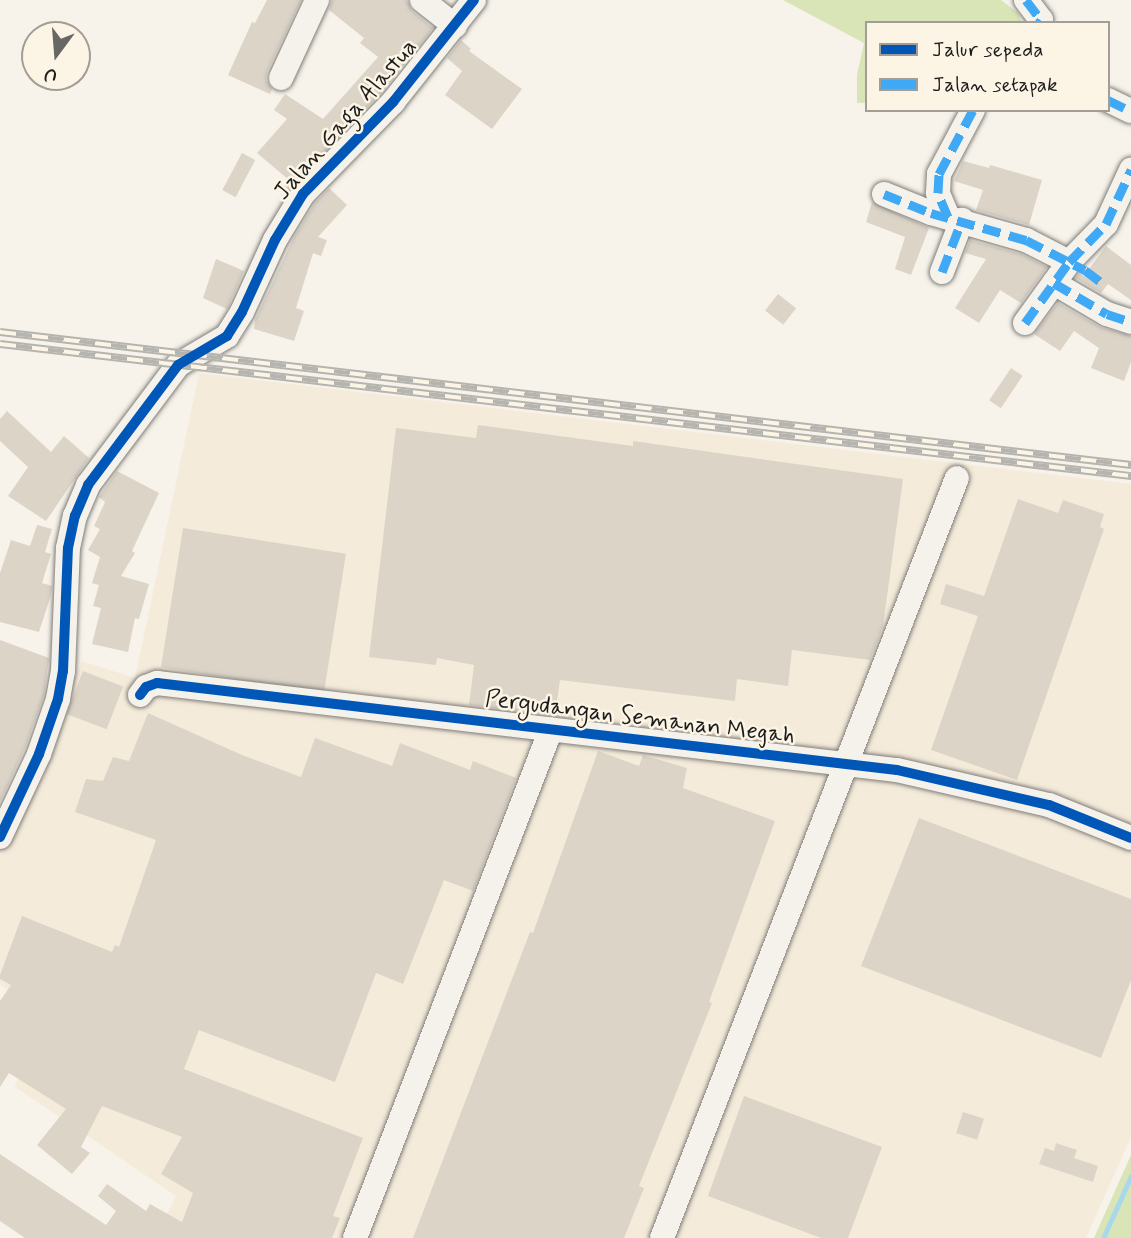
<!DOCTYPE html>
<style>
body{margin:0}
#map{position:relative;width:1131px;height:1238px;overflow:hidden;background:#f7f3ea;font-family:Mynerve,sans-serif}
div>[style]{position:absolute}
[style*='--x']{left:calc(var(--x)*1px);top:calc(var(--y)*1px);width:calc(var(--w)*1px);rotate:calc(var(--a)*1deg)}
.built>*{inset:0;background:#f5ebda}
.green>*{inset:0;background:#d9e4b7}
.stream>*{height:5px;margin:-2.5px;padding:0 2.5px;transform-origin:2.5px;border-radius:2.5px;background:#a9d8ea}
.building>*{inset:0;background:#ddd4c8;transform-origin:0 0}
.roads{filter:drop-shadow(0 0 2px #7f7d79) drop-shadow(0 0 2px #7f7d79)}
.minor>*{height:24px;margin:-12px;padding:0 12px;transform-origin:12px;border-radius:12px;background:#f5f2ec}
.rail>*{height:8px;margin-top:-4px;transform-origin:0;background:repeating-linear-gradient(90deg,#fcf5e5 0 16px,#b6b4af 0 32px);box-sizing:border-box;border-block:2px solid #b6b4af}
.quiet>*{height:9px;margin-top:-4.5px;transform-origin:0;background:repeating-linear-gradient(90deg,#3fa9f5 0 18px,transparent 0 27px)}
.cycleway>*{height:10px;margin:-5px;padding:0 5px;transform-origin:5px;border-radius:5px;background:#0057b8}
span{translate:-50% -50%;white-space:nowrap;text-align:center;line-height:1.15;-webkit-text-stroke:5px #fcf5e5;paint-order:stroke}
.street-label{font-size:24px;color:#1c1c1c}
.legend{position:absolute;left:865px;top:21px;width:245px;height:91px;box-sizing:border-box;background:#fcf5e5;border:2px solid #a29e95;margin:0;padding:9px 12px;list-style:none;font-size:21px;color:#1c1c1c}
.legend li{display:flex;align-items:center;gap:14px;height:35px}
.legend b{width:35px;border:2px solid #a29e95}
.north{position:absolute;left:21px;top:21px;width:70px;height:70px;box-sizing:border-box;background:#fcf5e5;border:2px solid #a29e95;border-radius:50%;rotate:196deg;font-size:19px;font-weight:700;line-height:28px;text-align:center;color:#1c1c1c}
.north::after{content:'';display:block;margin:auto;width:24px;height:32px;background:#696764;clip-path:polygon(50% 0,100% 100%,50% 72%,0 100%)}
</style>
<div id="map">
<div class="built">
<i style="clip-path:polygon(199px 373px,1131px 484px,1131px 1137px,1086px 1238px,155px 1238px,176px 1196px,14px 1086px,52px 1024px,0 984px,0 845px,56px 728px,82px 661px,135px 678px)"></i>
</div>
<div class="green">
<i style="clip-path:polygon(783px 0,1001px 0,1018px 13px,1022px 23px,867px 23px,867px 103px,857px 103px,857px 75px,864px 43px)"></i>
<i style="clip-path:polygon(1131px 1155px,1131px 1238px,1094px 1238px)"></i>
</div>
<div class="stream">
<i style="--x:1103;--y:1238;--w:68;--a:-65.7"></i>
</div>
<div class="building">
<i style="clip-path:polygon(267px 0,301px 0,267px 72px,266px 80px,272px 89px,270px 94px,228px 75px,252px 22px,255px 23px)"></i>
<i style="clip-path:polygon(332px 0,407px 0,412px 11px,433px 28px,382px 92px,288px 190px,283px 187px,289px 180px,257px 153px,287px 119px,274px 110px,285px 94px,323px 119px,378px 57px,360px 43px,364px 38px,329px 10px)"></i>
<i style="clip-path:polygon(461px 40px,471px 49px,469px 51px,522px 89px,492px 129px,445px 95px,462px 71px,447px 58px)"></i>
<i style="left:242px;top:153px;width:15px;height:42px;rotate:28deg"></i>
<i style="clip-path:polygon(963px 161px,989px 168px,990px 165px,1042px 180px,1029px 225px,976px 210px,983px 190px,954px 181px)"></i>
<i style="clip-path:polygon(329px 188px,347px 205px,318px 237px,327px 240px,321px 256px,313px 253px,296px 308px,304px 311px,294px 341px,254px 329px,255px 320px,294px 237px,315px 203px)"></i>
<i style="clip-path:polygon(872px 202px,929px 228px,911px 275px,895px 269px,905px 237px,866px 222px)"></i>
<i style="clip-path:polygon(970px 240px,1021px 254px,1047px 267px,1021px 303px,1000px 290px,979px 323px,955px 308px,986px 259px,965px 253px)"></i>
<i style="clip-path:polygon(1106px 246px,1131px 265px,1131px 300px,1108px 284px,1101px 293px,1076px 278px,1079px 273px,1084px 276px)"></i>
<i style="clip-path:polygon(216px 259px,244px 271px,227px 309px,203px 298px)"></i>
<i style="left:778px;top:294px;width:23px;height:21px;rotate:38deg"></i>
<i style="clip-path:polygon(1058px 303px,1100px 327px,1131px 336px,1131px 362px,1124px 381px,1091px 368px,1099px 348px,1074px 331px,1060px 351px,1034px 334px)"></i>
<i style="left:1011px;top:368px;width:14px;height:39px;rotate:34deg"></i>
<i style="clip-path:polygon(7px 411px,51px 452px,64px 436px,89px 458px,46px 521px,8px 496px,28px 467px,0 441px,0 419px)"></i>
<i style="clip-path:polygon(478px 425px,633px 446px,633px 441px,903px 479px,883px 626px,870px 660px,792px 650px,788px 686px,737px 679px,735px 701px,560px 680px,555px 715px,469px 705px,474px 665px,437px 658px,436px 665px,369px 657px,396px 428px,476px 438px)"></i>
<i style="clip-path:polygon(117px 471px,159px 493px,132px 551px,135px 553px,121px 576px,149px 584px,139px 619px,135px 618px,128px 652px,92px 644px,101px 608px,93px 606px,99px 585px,92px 583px,100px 557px,88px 550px,100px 529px,94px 526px,105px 502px,99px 497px)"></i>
<i style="clip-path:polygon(1018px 499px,1058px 513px,1063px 500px,1104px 514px,1100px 527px,1104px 529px,1017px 780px,931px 750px,978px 616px,940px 604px,946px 584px,984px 596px)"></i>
<i style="clip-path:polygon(37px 525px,52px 529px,45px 552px,51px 554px,42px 583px,52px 586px,51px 595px,39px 632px,0 622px,0 573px,11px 540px,30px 546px)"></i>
<i style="left:183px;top:528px;width:165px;height:141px;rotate:9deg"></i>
<i style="clip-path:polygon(0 640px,49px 658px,44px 695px,25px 748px,0 802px)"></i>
<i style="left:83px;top:671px;width:43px;height:46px;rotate:21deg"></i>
<i style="clip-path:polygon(148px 713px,242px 755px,301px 777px,315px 738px,392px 766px,400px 743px,470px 770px,473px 761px,516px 778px,473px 891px,444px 880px,403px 984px,376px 973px,335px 1082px,199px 1030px,184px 1069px,363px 1138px,333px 1216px,340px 1218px,332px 1238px,25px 1238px,0 1221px,0 1154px,106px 1225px,116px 1211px,98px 1196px,107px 1184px,146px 1211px,150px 1204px,182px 1222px,193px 1193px,161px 1174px,182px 1137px,102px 1106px,81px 1147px,90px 1153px,72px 1174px,37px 1145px,66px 1109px,9px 1073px,0 1087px,0 1001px,11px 985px,0 979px,0 975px,22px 916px,112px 952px,115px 945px,119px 947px,156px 840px,75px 812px,86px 779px,103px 781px,113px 757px,129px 761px)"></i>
<i style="clip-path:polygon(598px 751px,639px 766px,643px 755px,687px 768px,683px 788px,775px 821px,709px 1002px,712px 1003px,639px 1186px,644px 1188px,624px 1238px,413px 1238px,530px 932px,533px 933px)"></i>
<i style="clip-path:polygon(919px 818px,1131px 899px,1131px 980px,1101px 1058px,861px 966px)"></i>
<i style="clip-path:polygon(744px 1096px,882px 1147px,848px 1238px,821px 1238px,708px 1196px)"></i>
<i style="left:963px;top:1112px;width:22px;height:22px;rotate:18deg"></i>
<i style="clip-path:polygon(1056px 1143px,1077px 1150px,1074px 1158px,1098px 1166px,1093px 1182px,1039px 1164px,1045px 1148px,1054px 1151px)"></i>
</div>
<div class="roads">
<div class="minor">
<i style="--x:422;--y:0;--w:42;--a:38.2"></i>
<i style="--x:1026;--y:0;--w:25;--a:53"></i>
<i style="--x:1041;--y:20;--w:4;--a:124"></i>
<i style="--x:281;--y:78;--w:86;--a:-65.2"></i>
<i style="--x:1108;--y:100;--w:25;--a:26"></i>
<i style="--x:884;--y:194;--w:51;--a:22"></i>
<i style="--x:931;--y:213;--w:99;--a:15.9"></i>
<i style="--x:1026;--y:240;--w:48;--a:27.1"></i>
<i style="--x:948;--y:217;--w:26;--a:-113"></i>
<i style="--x:938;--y:193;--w:19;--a:-87"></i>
<i style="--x:939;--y:174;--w:72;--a:-62"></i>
<i style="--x:942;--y:272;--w:56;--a:-69"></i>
<i style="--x:1054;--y:283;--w:61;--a:30.3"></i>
<i style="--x:1107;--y:314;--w:25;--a:18"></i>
<i style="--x:1025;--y:323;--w:75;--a:-54.2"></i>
<i style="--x:1069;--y:262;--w:53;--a:-45.8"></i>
<i style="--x:1106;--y:224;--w:60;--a:-65.2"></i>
<i style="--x:140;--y:695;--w:10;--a:-53"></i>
<i style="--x:146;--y:687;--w:12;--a:-20"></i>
<i style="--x:157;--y:683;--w:745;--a:6.71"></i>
<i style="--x:897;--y:770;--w:156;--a:13"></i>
<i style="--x:1049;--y:805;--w:88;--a:21.9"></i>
<i style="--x:0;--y:837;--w:92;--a:-64.8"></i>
<i style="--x:39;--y:754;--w:58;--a:-70.9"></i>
<i style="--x:58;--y:699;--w:28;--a:-80"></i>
<i style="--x:63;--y:671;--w:123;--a:-87.7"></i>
<i style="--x:68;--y:548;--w:33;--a:-78"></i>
<i style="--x:75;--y:516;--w:34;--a:-67"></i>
<i style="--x:88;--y:485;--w:150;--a:-53.1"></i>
<i style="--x:178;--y:365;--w:57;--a:-30.6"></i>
<i style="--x:227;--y:336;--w:28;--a:-58"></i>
<i style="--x:242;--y:312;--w:79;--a:-65.4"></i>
<i style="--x:275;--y:240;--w:54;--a:-58.7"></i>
<i style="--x:303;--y:194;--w:129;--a:-45.6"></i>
<i style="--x:393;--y:102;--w:130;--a:-51.5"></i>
<i style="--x:355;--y:1238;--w:545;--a:-68.94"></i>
<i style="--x:662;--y:1238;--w:815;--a:-68.79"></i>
</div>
</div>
<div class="rail">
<i style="--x:0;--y:332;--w:1139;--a:6.71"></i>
<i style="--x:0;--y:344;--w:1139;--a:6.66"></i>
</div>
<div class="quiet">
<i style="--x:1026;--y:0;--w:25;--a:53"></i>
<i style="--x:1041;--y:20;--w:4;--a:124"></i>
<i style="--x:1108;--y:100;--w:25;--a:26"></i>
<i style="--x:884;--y:194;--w:51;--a:22"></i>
<i style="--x:931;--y:213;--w:99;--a:15.9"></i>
<i style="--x:1026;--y:240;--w:66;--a:27"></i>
<i style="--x:1085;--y:270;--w:20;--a:37"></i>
<i style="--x:948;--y:217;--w:26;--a:-113"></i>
<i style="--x:938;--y:193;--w:19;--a:-87"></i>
<i style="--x:939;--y:174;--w:72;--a:-62"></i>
<i style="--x:942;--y:272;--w:56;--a:-69"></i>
<i style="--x:1054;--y:283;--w:61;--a:30.3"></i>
<i style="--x:1107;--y:314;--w:25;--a:18"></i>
<i style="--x:1025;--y:323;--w:75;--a:-54.2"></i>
<i style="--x:1069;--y:262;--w:53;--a:-45.8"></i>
<i style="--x:1106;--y:224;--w:60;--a:-65.2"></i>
</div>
<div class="cycleway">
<i style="--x:140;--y:695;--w:10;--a:-53"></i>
<i style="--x:146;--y:687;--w:12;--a:-20"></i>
<i style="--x:157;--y:683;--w:745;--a:6.71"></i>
<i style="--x:897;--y:770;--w:156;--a:13"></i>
<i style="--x:1049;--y:805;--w:88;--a:21.9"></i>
<i style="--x:0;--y:837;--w:92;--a:-64.8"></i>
<i style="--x:39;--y:754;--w:58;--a:-70.9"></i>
<i style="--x:58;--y:699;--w:28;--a:-80"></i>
<i style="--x:63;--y:671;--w:123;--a:-87.7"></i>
<i style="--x:68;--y:548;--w:33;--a:-78"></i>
<i style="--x:75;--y:516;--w:34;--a:-67"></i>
<i style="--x:88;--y:485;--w:150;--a:-53.1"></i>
<i style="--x:178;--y:365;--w:57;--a:-30.6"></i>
<i style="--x:227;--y:336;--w:28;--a:-58"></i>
<i style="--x:242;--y:312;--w:79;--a:-65.4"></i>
<i style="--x:275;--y:240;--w:54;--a:-58.7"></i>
<i style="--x:303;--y:194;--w:129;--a:-45.6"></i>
<i style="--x:393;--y:102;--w:130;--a:-51.5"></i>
</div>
<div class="street-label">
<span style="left:346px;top:120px;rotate:-49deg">Jalan Gaga Alastua</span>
<span style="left:640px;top:718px;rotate:7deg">Pergudangan Semanan Megah</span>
</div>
<ul class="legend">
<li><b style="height:9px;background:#0057b8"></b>Jalur sepeda</li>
<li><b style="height:9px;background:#3fa9f5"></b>Jalan setapak</li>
</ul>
<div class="north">U</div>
</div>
